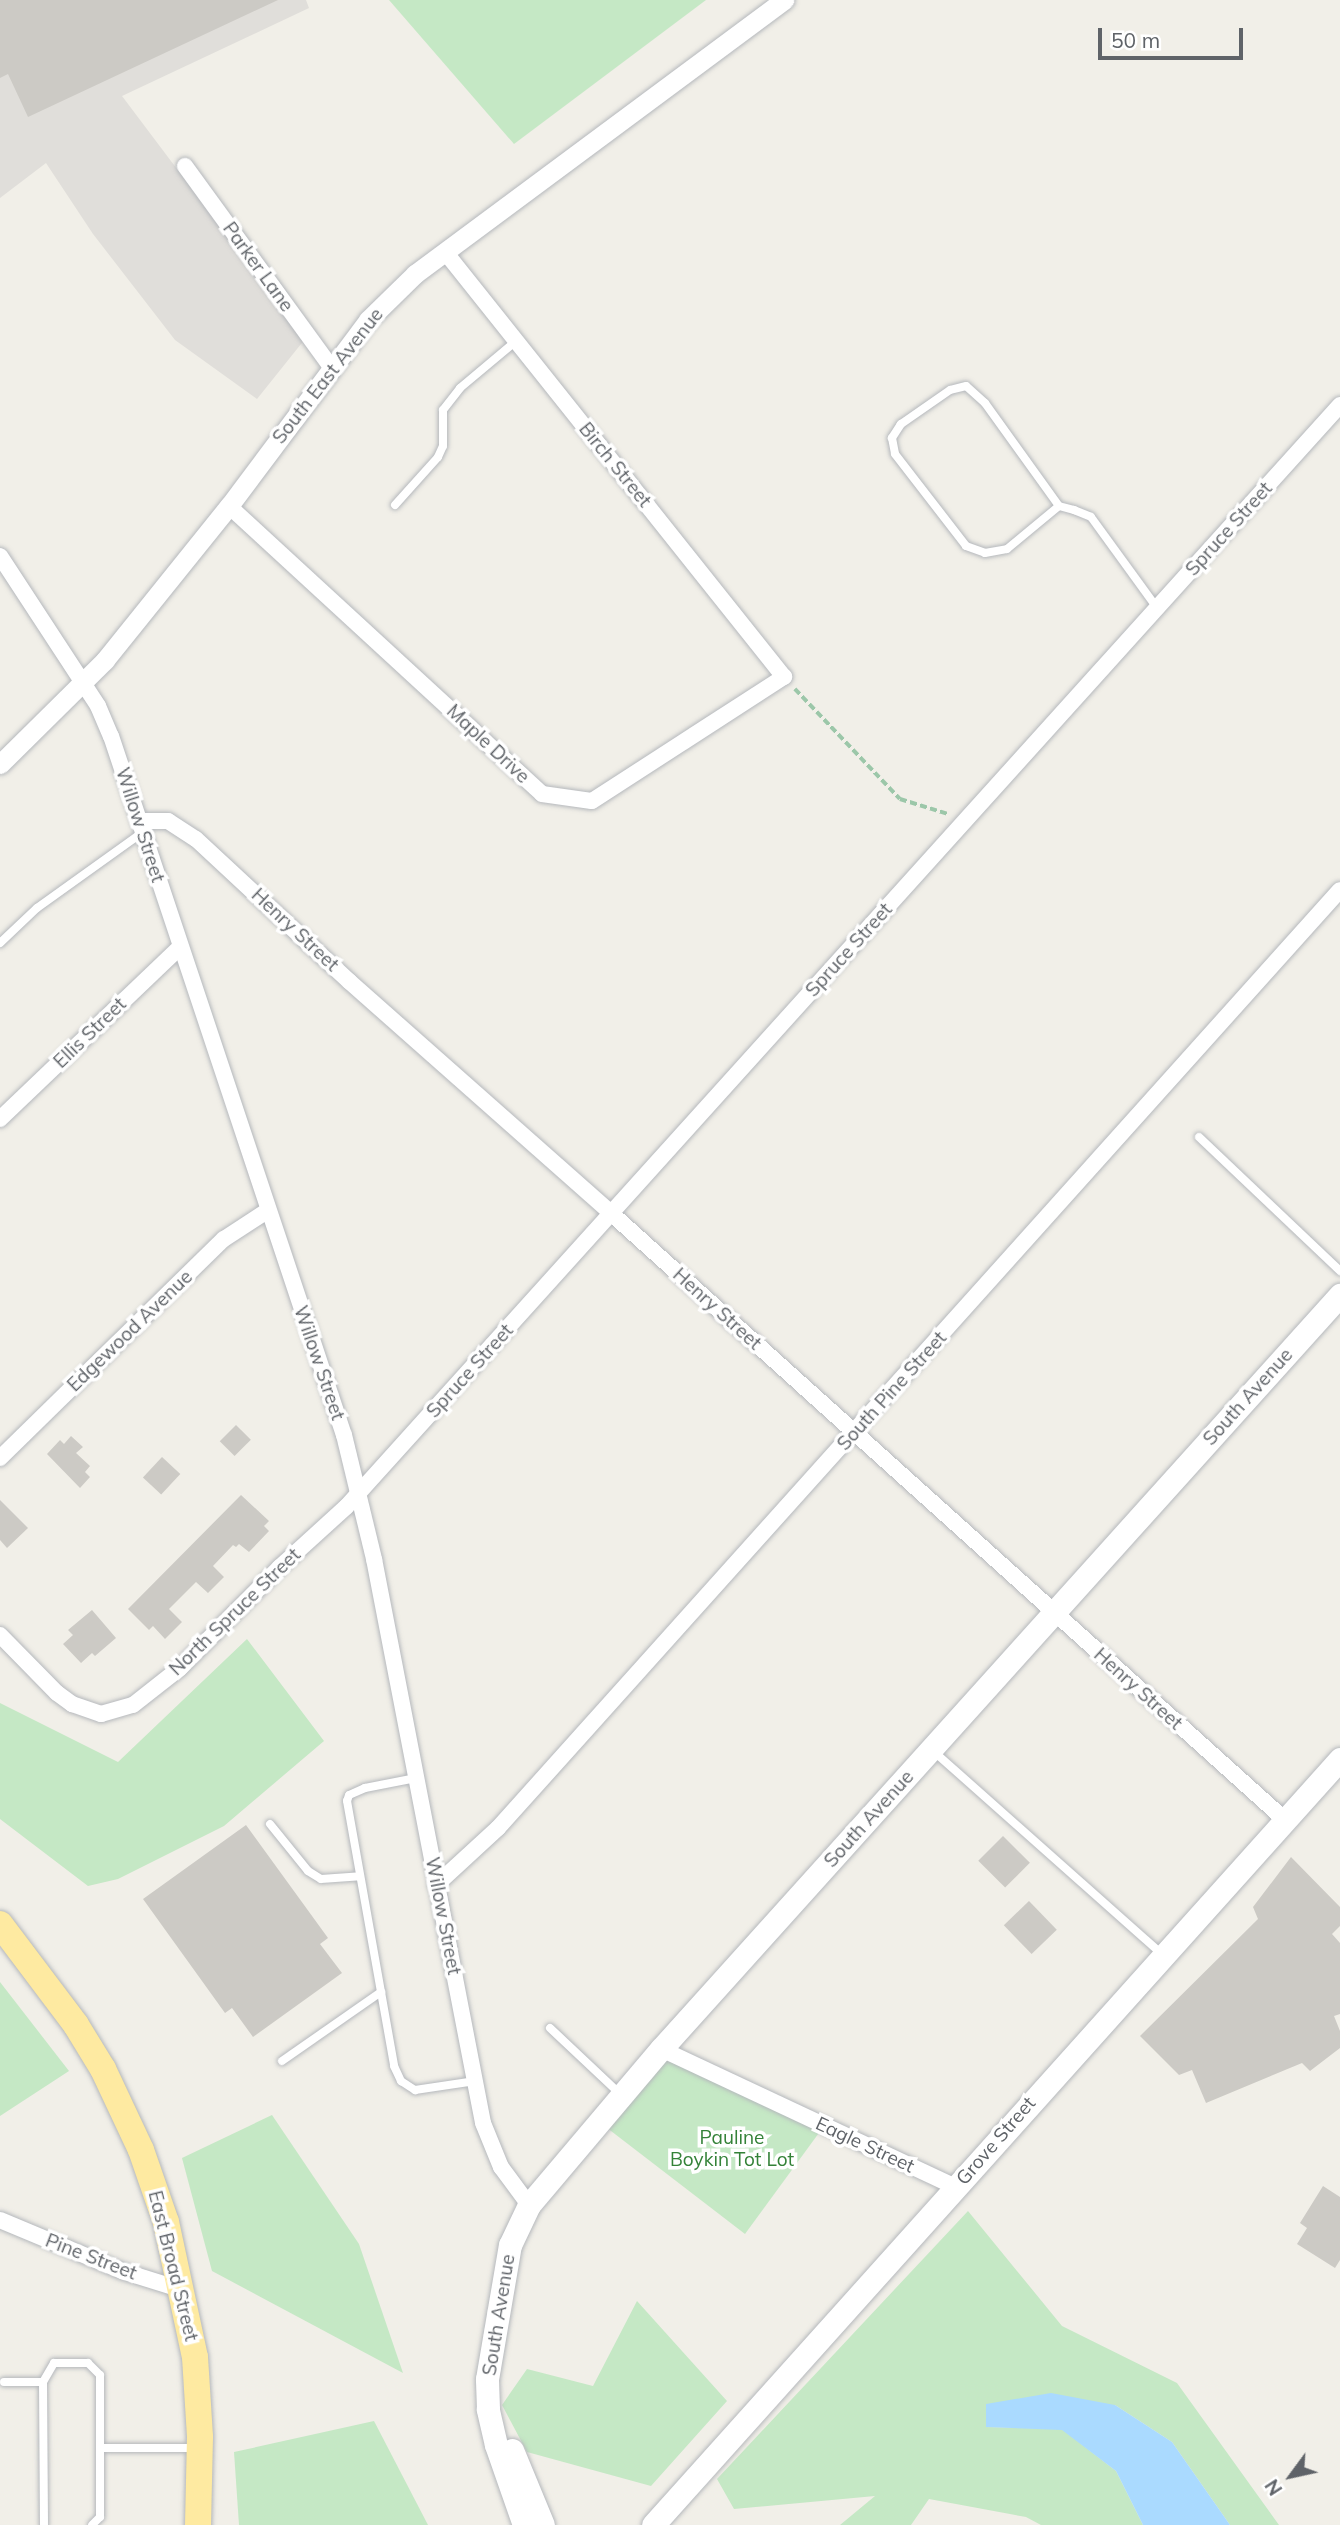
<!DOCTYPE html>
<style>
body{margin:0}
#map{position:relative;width:1340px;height:2525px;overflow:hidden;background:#f1efe8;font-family:Mulish,sans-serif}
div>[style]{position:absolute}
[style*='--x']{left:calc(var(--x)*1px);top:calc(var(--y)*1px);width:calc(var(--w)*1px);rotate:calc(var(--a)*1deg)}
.industrial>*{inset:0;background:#e0deda}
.green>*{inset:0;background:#c5e8c5}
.water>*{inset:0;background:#aadaff}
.building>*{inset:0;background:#cccac5;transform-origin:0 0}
.path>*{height:3.5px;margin-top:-1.75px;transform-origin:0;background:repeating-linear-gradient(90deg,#9cc7a9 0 7px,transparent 0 10.5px)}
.roads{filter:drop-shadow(0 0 2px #b5b8bc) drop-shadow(0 0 2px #b5b8bc)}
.service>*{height:8px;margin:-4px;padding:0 4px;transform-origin:4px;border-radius:4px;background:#fff}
.minor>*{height:16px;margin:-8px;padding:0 8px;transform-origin:8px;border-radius:8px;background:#fff}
.tertiary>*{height:19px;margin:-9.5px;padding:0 9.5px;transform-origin:9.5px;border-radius:9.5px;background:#fff}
.secondary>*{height:23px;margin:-11.5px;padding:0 11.5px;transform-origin:11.5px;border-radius:11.5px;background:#fff}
.trunk>*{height:26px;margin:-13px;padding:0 13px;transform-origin:13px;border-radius:13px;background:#feeaa1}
span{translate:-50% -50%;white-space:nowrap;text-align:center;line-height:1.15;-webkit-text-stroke:7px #fff;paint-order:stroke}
.street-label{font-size:19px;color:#5f6368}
.park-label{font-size:19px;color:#348238}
.north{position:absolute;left:1256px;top:2441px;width:70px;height:70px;-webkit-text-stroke:5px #fff;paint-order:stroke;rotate:237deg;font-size:19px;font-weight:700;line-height:28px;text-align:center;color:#5f6368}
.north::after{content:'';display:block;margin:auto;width:24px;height:32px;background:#5f6368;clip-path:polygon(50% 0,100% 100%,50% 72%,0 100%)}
.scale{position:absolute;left:1098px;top:28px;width:145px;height:32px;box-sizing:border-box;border:4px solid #5f6368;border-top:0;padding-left:9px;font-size:21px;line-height:24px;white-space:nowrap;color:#5f6368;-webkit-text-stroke:5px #fff;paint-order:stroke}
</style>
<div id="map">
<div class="industrial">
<i style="clip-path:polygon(0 0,306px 0,309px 8px,122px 96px,305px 339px,257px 399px,175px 340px,93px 234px,46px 163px,0 198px)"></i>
</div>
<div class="green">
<i style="clip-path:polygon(389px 0,706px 0,514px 144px)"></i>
<i style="clip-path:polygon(247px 1639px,324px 1741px,224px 1826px,118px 1879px,88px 1886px,0 1819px,0 1703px,118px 1762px)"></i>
<i style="clip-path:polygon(0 1982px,69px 2071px,0 2116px)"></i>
<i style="clip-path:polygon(661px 2049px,824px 2126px,745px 2234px,598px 2121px)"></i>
<i style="clip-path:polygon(272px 2115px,359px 2244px,403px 2373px,212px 2271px,182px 2158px)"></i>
<i style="clip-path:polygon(968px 2211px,1062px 2326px,1177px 2383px,1279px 2525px,1230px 2525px,1172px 2442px,1115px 2405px,986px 2427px,1062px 2429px,1116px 2471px,1143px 2525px,1041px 2525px,1026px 2517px,929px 2499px,911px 2525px,840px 2525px,875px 2496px,734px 2509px,717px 2479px)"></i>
<i style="clip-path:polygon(637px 2301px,727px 2401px,651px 2486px,527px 2452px,502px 2405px,527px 2369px,593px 2386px)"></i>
<i style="clip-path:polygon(374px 2421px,428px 2525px,239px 2525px,234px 2452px)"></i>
</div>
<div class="water">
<i style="clip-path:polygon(1051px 2393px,1115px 2405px,1172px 2442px,1230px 2525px,1143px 2525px,1116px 2471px,1062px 2430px,986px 2427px,986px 2404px)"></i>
</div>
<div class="building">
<i style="clip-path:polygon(0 0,278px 0,28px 117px,8px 74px,0 78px)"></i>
<i style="left:236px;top:1425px;width:21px;height:23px;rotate:45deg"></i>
<i style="clip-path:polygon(71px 1436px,83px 1447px,76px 1453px,90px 1466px,85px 1472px,90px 1477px,80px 1488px,47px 1454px,60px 1440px,64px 1444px)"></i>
<i style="left:162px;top:1457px;width:25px;height:28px;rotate:43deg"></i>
<i style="clip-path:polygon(241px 1495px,269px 1521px,264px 1526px,269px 1531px,249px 1552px,239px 1544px,236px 1547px,233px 1545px,213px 1566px,224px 1577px,208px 1593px,196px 1582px,169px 1609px,182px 1622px,165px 1639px,153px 1626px,149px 1630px,128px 1609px)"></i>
<i style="clip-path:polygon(0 1500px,28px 1528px,7px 1548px,0 1540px)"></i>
<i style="clip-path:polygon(92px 1610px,116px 1638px,95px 1656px,92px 1653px,81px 1663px,63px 1644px,73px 1635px,68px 1630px)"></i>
<i style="clip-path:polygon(246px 1825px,328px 1938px,320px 1944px,342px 1973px,253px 2037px,232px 2008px,225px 2013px,143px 1899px)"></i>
<i style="left:1003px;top:1836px;width:38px;height:35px;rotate:45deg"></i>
<i style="clip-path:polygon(1291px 1857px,1340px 1907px,1340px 1926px,1332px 1934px,1340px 1943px,1340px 2014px,1334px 2016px,1340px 2031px,1340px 2048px,1310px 2071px,1302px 2063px,1206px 2103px,1192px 2070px,1179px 2075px,1140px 2036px,1258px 1919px,1253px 1907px)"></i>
<i style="left:1029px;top:1901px;width:40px;height:35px;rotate:46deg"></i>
<i style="clip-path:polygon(1323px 2186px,1340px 2197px,1340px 2260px,1335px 2268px,1297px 2244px,1307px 2228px,1300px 2223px)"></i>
</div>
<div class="path">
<i style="--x:795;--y:689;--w:152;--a:46.3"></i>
<i style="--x:900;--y:799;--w:50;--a:17.4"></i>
</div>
<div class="roads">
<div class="service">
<i style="--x:395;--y:505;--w:64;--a:-48.1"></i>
<i style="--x:438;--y:457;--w:12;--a:-66"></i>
<i style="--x:443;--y:446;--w:36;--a:-90"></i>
<i style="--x:443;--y:410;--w:28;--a:-52"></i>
<i style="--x:460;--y:388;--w:73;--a:-40"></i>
<i style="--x:1059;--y:506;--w:127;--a:-125.7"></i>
<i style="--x:985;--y:403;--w:25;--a:-138"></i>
<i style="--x:966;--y:386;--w:16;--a:166"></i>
<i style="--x:950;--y:390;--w:60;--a:145.2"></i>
<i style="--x:901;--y:424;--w:17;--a:123"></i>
<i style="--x:892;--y:438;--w:16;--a:79"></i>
<i style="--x:895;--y:454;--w:116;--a:52.3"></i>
<i style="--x:966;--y:546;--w:20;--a:20"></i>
<i style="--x:985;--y:553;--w:22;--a:-10"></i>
<i style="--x:1007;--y:549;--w:67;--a:-39.6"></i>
<i style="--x:1059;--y:506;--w:16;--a:15"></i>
<i style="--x:1074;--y:510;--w:18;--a:22"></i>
<i style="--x:1091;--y:517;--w:112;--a:54"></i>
<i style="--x:0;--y:943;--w:51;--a:-43.4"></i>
<i style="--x:37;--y:908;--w:130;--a:-35.6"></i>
<i style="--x:1199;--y:1137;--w:195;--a:43.5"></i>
<i style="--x:932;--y:1750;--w:309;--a:41.6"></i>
<i style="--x:416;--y:1778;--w:52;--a:168.9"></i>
<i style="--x:365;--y:1788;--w:17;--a:156"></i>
<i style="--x:349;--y:1795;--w:6;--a:108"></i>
<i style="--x:347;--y:1801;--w:269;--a:79.9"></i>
<i style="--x:394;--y:2066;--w:17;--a:65"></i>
<i style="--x:401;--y:2081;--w:17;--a:33"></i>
<i style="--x:415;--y:2090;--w:61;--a:-8.5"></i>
<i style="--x:270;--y:1824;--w:60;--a:51"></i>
<i style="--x:308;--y:1871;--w:15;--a:32"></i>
<i style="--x:321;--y:1879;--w:39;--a:-4"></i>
<i style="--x:550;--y:2028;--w:98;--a:43.3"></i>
<i style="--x:282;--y:2061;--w:121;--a:-34.9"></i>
<i style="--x:4;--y:2382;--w:39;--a:0"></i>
<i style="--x:43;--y:2382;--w:22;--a:-60"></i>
<i style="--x:54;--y:2363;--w:34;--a:0"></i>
<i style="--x:88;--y:2363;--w:17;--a:45"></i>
<i style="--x:100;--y:2375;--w:142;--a:90"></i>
<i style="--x:100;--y:2517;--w:11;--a:135"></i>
<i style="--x:43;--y:2382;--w:143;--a:89.6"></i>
<i style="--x:100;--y:2448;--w:97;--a:0"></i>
</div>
<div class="minor">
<i style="--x:185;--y:166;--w:250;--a:54"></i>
<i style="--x:229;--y:506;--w:425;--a:42.6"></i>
<i style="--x:542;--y:794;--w:50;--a:8"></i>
<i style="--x:592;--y:801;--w:229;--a:-32.9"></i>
<i style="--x:784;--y:677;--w:542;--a:-128.56"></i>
<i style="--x:0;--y:556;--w:179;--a:56.8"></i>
<i style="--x:98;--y:706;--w:33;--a:67"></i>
<i style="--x:111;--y:736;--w:737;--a:71.57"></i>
<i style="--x:344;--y:1435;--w:128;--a:76.4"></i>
<i style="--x:374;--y:1559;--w:574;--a:79.06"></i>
<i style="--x:483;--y:2123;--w:48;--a:67.8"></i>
<i style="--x:501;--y:2167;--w:47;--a:53.6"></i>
<i style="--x:139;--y:821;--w:29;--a:0"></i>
<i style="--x:168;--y:821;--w:33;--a:33"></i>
<i style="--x:196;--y:839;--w:210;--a:42.9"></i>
<i style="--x:350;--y:982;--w:350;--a:41.5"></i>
<i style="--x:612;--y:1214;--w:906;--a:42"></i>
<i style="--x:0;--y:1119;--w:249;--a:-43.7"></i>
<i style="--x:0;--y:1458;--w:313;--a:-44.4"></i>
<i style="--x:224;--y:1239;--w:51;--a:-33.1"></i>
<i style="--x:0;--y:1635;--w:81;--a:45.5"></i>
<i style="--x:57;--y:1693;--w:19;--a:36"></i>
<i style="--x:72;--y:1704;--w:31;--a:19"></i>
<i style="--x:101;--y:1714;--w:33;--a:-16"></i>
<i style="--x:133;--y:1705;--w:60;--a:-38.2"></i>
<i style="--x:180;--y:1668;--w:142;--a:-45.3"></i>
<i style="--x:280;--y:1567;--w:89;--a:-42.3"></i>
<i style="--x:346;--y:1507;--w:1484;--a:-47.95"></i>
<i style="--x:436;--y:1885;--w:84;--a:-42.6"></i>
<i style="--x:498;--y:1828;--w:1260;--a:-48.09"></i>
<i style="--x:661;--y:2049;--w:325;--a:25.1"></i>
<i style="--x:0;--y:2220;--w:132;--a:22.7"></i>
<i style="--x:122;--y:2271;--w:64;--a:17.3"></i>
</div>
<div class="tertiary">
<i style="--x:0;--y:764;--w:148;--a:-44.7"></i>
<i style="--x:105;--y:660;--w:198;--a:-51.2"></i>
<i style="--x:229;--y:506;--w:232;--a:-53.2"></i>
<i style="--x:368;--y:320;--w:66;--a:-44.4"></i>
<i style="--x:415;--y:274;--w:460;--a:-36.6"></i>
</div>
<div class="secondary">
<i style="--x:512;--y:2450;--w:81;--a:67.5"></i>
<i style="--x:524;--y:2525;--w:85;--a:-109.3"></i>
<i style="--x:496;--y:2445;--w:37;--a:-103"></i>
<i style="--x:488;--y:2409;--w:30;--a:-92"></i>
<i style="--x:487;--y:2379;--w:136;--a:-80.3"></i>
<i style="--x:510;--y:2245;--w:44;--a:-64.6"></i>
<i style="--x:529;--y:2205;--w:204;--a:-49.8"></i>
<i style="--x:661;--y:2049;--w:1015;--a:-48"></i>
<i style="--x:653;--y:2525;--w:1029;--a:-48.11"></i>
</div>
<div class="trunk">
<i style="--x:0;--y:1924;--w:126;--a:53"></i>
<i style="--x:76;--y:2025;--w:52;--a:58.5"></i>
<i style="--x:103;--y:2069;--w:89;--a:64.9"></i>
<i style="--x:141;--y:2150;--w:76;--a:70.9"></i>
<i style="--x:166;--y:2222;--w:138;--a:77.9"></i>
<i style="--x:195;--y:2357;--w:80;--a:86.4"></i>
<i style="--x:200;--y:2437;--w:88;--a:91.3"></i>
</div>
</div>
<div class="street-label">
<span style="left:258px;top:267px;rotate:54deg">Parker Lane</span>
<span style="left:328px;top:376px;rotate:-52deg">South East Avenue</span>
<span style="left:615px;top:465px;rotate:51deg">Birch Street</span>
<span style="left:1229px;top:529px;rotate:-48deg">Spruce Street</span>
<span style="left:488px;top:744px;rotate:43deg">Maple Drive</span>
<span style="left:140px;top:825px;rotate:72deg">Willow Street</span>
<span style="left:295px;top:930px;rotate:43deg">Henry Street</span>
<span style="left:849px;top:950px;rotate:-48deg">Spruce Street</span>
<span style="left:90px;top:1033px;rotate:-44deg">Ellis Street</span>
<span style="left:717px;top:1309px;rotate:42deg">Henry Street</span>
<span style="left:130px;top:1331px;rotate:-44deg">Edgewood Avenue</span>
<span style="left:319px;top:1363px;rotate:71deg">Willow Street</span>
<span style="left:470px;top:1371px;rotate:-48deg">Spruce Street</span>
<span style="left:892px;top:1391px;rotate:-48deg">South Pine Street</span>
<span style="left:1248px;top:1397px;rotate:-48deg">South Avenue</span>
<span style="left:235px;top:1612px;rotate:-44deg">North Spruce Street</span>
<span style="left:1138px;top:1689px;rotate:42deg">Henry Street</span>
<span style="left:869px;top:1819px;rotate:-48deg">South Avenue</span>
<span style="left:443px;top:1916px;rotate:79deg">Willow Street</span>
<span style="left:996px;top:2141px;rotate:-49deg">Grove Street</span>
<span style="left:865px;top:2145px;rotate:25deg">Eagle Street</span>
<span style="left:91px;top:2257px;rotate:21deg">Pine Street</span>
<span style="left:173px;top:2266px;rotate:76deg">East Broad Street</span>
<span style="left:499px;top:2315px;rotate:-81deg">South Avenue</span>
</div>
<div class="park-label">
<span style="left:732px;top:2149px">Pauline<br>Boykin Tot Lot</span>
</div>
<div class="north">N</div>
<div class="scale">50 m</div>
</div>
